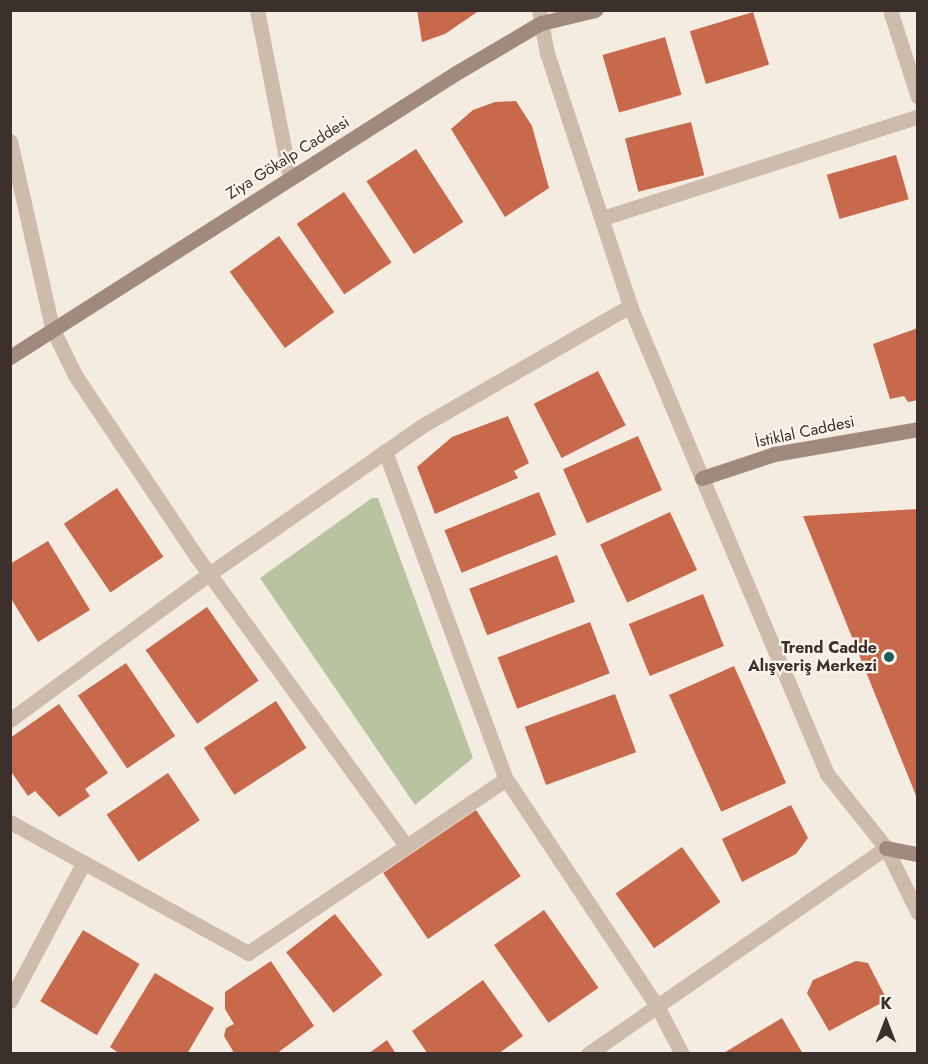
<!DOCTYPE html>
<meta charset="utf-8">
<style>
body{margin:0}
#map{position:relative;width:928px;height:1064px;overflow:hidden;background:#f4ebe1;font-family:Jost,sans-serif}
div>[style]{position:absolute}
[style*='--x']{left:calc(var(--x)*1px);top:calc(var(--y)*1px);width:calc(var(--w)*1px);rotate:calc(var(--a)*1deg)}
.green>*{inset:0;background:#b8c4a0}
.building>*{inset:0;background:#c8694b;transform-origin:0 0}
.street>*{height:15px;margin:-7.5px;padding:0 7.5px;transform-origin:7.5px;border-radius:7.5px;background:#cdbbac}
.secondary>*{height:15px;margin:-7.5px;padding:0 7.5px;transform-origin:7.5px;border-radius:7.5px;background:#a18a7d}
.dots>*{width:16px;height:16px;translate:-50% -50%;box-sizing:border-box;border:3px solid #fbf5ee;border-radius:50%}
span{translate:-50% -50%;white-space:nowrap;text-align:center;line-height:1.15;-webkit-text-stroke:4.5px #fbf5ee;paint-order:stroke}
.street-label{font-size:16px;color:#3b302b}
.poi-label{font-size:16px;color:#3b302b;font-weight:700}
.right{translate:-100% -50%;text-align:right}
.frame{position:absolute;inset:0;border:12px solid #3b302b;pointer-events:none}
.north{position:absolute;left:856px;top:992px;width:60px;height:60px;-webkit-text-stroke:4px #fbf5ee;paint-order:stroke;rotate:0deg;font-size:16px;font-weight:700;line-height:24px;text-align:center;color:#3b302b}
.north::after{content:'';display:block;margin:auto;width:21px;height:27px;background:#3b302b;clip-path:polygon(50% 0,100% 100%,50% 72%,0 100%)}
</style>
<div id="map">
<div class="green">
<i style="clip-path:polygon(372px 498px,378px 498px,473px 758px,415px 805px,260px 578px)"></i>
</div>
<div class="building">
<i style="clip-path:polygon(417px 10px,480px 10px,445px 34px,422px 42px)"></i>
<i style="left:753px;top:12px;width:55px;height:66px;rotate:73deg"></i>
<i style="left:665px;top:37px;width:60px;height:65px;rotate:74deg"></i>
<i style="clip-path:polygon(516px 101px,532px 126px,549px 188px,505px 217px,451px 129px,473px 110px,495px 102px)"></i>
<i style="left:691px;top:122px;width:55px;height:68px;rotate:76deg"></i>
<i style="left:416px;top:149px;width:87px;height:59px;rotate:57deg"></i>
<i style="left:896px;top:155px;width:46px;height:72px;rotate:74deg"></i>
<i style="left:344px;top:192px;width:85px;height:57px;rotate:56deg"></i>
<i style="left:279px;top:236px;width:94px;height:61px;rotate:54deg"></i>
<i style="clip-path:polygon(918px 328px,918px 400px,908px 402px,904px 396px,890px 399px,873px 344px)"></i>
<i style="left:598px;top:371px;width:61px;height:72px;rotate:63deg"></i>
<i style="clip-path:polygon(508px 416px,529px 463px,514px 471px,518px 478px,435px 514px,417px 467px,452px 437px)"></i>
<i style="left:638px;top:436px;width:59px;height:82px;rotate:66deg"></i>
<i style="left:117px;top:488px;width:83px;height:64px;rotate:56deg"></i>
<i style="left:539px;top:492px;width:46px;height:102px;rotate:68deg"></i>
<i style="clip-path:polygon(918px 509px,918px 798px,917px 798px,803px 516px)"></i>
<i style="left:670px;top:512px;width:64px;height:77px;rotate:65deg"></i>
<i style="clip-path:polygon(48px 541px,90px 610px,38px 642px,10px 597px,10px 564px)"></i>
<i style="left:557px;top:555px;width:50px;height:94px;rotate:69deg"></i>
<i style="left:703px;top:594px;width:56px;height:80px;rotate:68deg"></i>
<i style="left:207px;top:607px;width:90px;height:75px;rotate:55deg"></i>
<i style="left:590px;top:622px;width:55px;height:99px;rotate:69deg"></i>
<i style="left:126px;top:663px;width:88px;height:58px;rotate:56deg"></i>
<i style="left:734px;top:666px;width:128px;height:71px;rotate:66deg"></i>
<i style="left:615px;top:694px;width:62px;height:96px;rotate:70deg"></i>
<i style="left:276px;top:701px;width:56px;height:86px;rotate:57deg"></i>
<i style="clip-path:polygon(59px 704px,108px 773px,85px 789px,90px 796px,59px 817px,35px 791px,28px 796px,10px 770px,10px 738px)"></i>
<i style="left:168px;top:773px;width:57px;height:74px;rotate:56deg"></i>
<i style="clip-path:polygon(791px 805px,808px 838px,796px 854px,742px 882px,722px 839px)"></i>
<i style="left:476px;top:810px;width:80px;height:112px;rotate:56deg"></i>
<i style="left:682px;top:847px;width:67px;height:81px;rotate:55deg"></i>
<i style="left:544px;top:910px;width:95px;height:61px;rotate:55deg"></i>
<i style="left:335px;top:914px;width:77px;height:62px;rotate:52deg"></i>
<i style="left:83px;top:930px;width:66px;height:83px;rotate:31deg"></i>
<i style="clip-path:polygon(271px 961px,314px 1026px,276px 1054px,231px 1054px,233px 1051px,224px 1036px,226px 1028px,234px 1024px,225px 1009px,225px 992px)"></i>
<i style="clip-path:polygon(856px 961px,868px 963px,887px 1000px,829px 1031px,807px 993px,813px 980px)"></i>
<i style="clip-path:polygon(155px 973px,214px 1008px,187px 1054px,120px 1054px,110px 1047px)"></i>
<i style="clip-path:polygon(483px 980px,523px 1036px,498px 1054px,428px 1054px,412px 1031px)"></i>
<i style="clip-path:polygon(782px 1018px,803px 1054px,722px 1054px)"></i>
<i style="clip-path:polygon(387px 1040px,396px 1054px,368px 1054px)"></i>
</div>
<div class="street">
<i style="--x:257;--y:10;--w:171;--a:78.9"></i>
<i style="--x:539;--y:10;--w:44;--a:79.5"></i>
<i style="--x:547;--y:53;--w:266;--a:71.8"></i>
<i style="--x:630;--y:306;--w:186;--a:67.3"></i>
<i style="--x:702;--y:478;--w:321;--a:67.1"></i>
<i style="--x:827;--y:774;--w:95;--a:51.4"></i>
<i style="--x:886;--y:848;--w:72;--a:63.8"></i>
<i style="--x:890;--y:10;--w:91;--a:72.2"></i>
<i style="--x:10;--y:141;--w:192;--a:77.3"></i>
<i style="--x:52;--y:328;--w:52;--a:63.9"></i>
<i style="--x:75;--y:375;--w:219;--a:56.2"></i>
<i style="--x:197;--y:557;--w:357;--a:54.1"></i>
<i style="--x:603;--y:218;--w:331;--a:-17.9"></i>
<i style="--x:385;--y:451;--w:350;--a:69.8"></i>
<i style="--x:506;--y:779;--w:273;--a:56.4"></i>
<i style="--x:657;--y:1006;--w:54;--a:62.5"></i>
<i style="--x:10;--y:720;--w:247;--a:-36.3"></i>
<i style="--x:209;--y:574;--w:263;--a:-34.8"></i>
<i style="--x:425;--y:424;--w:237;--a:-29.9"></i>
<i style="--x:10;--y:822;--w:272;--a:28.8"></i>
<i style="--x:248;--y:953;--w:311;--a:-34"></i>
<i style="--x:10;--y:1001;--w:157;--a:-62"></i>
<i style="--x:588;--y:1054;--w:362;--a:-34.7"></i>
</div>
<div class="secondary">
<i style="--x:10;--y:357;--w:529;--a:-32.49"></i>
<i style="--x:456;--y:73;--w:99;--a:-30.5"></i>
<i style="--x:541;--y:23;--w:56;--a:-13.5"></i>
<i style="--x:702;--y:478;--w:76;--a:-18.4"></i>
<i style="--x:774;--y:454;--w:146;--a:-9.8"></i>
<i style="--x:886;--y:848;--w:33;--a:11"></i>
</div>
<div class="dots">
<i style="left:889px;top:657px;background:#1f5a5e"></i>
</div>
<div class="street-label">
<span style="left:288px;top:158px;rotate:-32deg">Ziya Gökalp Caddesi</span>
<span style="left:805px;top:432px;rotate:-12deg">İstiklal Caddesi</span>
</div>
<div class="poi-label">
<span class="right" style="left:877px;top:657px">Trend Cadde<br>Alışveriş Merkezi</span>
</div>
<div class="frame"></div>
<div class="north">K</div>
</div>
